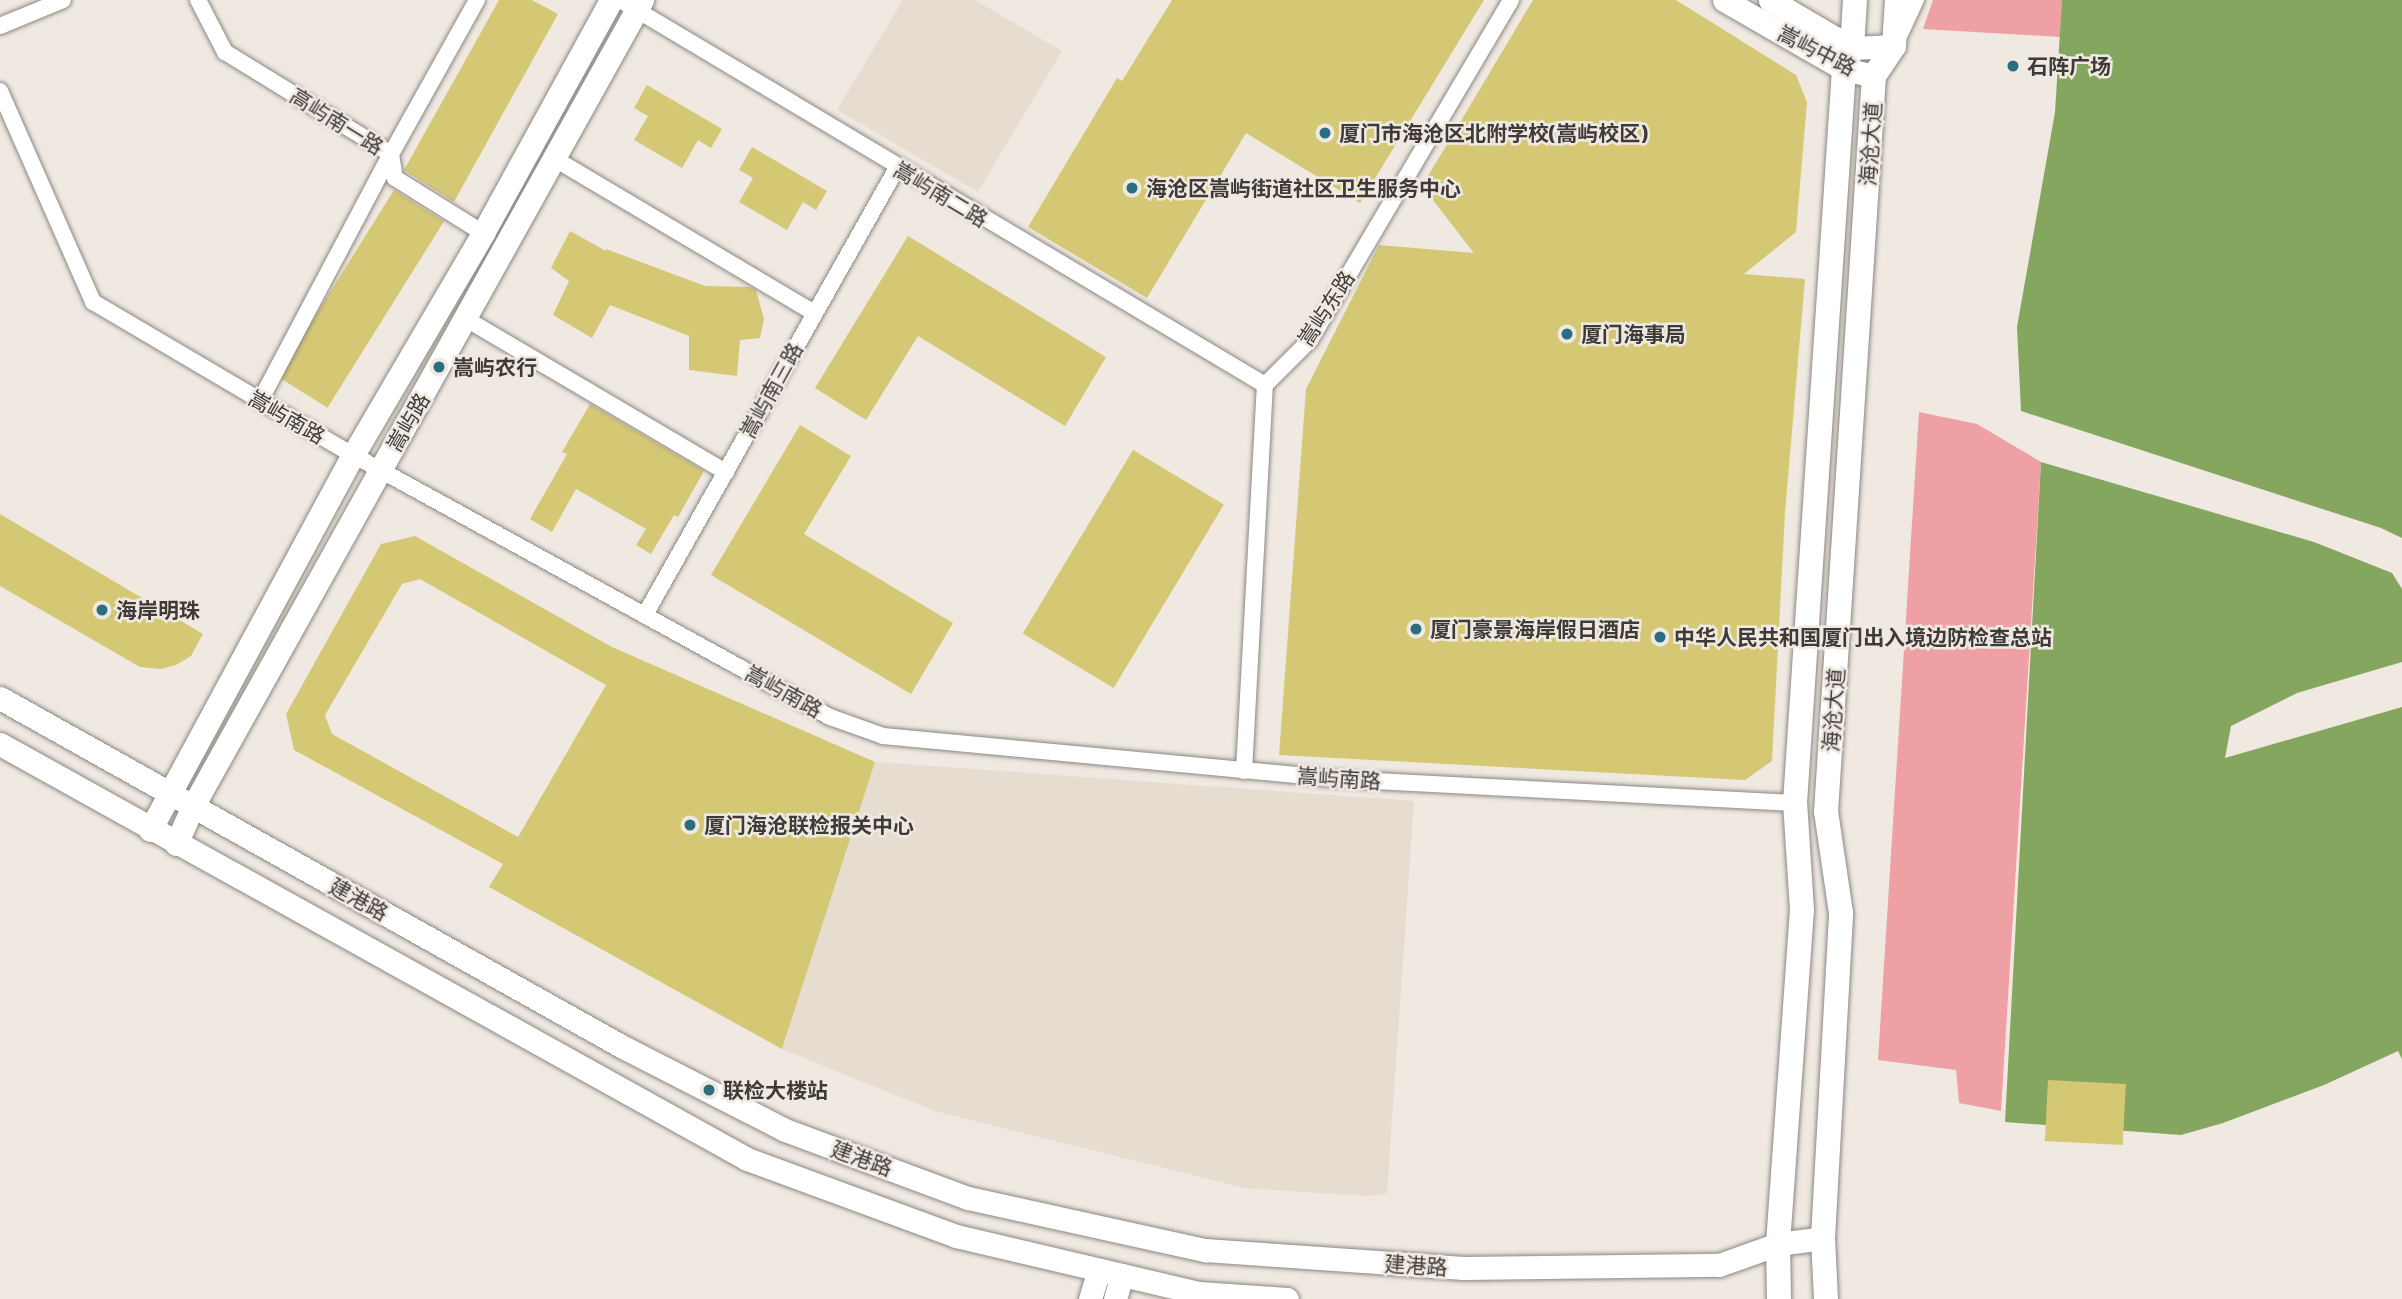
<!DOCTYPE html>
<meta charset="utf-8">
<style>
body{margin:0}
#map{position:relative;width:2402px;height:1299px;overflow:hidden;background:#efe9e2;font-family:Barlow,"Noto Sans SC",sans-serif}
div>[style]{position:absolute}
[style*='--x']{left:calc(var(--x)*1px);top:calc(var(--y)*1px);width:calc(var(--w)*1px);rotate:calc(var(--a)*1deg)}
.built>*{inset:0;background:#e6dccf}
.green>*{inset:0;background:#efa0a5}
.water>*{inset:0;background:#84a65e}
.building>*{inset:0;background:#d5c875;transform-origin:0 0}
.roads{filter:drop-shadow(0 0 2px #8c8780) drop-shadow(0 0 2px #8c8780)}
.street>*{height:16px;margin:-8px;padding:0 8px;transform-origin:8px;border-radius:8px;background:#fff}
.secondary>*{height:23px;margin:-11.5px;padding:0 11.5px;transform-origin:11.5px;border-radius:11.5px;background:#fff}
.primary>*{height:24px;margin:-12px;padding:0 12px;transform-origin:12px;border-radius:12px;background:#fff}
.dots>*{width:19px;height:19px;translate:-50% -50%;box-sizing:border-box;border:4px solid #efe9e2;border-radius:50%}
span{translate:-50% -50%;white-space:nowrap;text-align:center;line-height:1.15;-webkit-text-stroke:5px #efe9e2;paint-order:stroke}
.street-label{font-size:21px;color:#3d3a38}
.poi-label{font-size:21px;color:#3d3a38;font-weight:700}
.left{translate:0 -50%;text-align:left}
</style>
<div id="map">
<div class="built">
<i style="clip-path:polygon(903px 0,975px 0,1062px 51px,978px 192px,837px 110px)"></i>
<i style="clip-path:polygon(875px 762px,1414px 801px,1387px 1193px,1368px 1196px,1244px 1188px,935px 1111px,782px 1049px)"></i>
</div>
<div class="green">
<i style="clip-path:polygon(1933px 0,2062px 0,2060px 37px,1923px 29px)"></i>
<i style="clip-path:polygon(1919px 412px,1977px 424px,2041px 462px,2001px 1111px,1959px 1103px,1956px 1070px,1878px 1060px)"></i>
</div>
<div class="water">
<i style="clip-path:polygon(2062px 0,2402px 0,2402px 538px,2381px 528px,2021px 411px,2017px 327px,2055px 112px)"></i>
<i style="clip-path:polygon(2041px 462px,2314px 542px,2392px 573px,2402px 589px,2402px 662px,2297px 693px,2231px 726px,2225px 758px,2402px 707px,2402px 1059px,2398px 1051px,2324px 1085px,2223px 1123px,2181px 1135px,2005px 1122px)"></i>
</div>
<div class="building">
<i style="clip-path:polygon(499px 0,532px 0,558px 14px,454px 202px,404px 170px)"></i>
<i style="clip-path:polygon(1172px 0,1484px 0,1360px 203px,1246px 133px,1147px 298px,1028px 227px,1117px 78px,1122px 81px)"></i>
<i style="clip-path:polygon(1533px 0,1676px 0,1796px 75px,1807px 102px,1796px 232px,1744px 274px,1805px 279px,1785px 513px,1772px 761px,1745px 780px,1279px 755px,1306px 389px,1379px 245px,1474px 253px,1422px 186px)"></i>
<i style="clip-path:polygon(647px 85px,722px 129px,711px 148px,698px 140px,682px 168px,634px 140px,648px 116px,634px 108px)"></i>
<i style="clip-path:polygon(752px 147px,827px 191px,816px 210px,803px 202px,787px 230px,739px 202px,753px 178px,739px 170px)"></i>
<i style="left:394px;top:190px;width:59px;height:220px;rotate:32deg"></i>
<i style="clip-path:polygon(570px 231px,606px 251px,606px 249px,705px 286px,750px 287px,756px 290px,764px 319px,760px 338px,740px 340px,737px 376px,689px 370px,689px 336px,610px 305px,592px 338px,553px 315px,569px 281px,551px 268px)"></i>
<i style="clip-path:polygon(908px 236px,1106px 357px,1065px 426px,918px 336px,866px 420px,815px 388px)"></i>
<i style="clip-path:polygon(590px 404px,704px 471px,678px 517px,674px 515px,651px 554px,636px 545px,646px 529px,576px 489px,552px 532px,530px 519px,567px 454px,562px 452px)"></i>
<i style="clip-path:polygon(800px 425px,851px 456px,804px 534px,953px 623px,911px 694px,711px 575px)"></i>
<i style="left:1133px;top:450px;width:106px;height:214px;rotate:31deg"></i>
<i style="clip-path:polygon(0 514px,203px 634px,191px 656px,176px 665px,161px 669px,140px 667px,0 586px)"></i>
<i style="clip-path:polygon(evenodd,415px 536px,612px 647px,875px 762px,782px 1049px,489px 887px,503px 864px,294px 750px,286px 714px,381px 544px,415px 536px,420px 579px,606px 685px,518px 837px,332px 734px,325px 715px,402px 584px,420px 579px)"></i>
<i style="left:2048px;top:1080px;width:78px;height:61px;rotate:3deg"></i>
</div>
<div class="roads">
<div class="street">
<i style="--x:198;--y:0;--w:59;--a:62.6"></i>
<i style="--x:225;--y:52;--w:195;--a:31.6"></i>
<i style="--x:391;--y:154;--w:24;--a:81"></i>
<i style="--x:395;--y:178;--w:104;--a:32"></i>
<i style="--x:620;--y:0;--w:751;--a:30.83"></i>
<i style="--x:0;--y:26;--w:68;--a:-22.4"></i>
<i style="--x:1900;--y:34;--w:38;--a:-65"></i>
<i style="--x:0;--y:91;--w:231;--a:66.2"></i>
<i style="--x:93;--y:302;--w:302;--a:30.5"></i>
<i style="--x:353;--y:455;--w:544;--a:28.78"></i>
<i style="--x:830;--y:717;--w:56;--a:19.7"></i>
<i style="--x:883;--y:736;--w:455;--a:5.4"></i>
<i style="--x:1336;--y:779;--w:460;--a:3"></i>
<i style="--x:555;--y:159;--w:301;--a:30.7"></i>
<i style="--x:466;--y:319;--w:302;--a:30.5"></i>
<i style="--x:260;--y:401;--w:280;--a:-62.1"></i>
<i style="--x:391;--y:154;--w:176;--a:-60.8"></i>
<i style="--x:646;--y:613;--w:511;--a:-60.58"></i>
<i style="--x:1244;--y:771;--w:387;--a:-86.9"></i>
<i style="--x:1265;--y:385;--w:64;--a:-45"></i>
<i style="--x:1310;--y:340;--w:395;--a:-59.4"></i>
</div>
<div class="secondary">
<i style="--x:1724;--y:0;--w:138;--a:29.9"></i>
<i style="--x:1844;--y:69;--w:31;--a:13"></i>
<i style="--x:1770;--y:0;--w:95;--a:30.3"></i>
<i style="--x:1852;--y:48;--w:42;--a:-2.7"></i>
<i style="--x:0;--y:698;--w:714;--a:29.26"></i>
<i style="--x:623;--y:1047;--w:182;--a:27.1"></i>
<i style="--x:785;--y:1130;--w:195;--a:20.4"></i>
<i style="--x:968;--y:1198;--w:243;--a:12.4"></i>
<i style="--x:1205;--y:1250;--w:259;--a:4"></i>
<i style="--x:1463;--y:1268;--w:256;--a:-0.7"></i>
<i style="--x:1719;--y:1265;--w:63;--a:-19.6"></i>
<i style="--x:1778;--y:1244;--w:45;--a:-7.6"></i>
<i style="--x:0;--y:744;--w:855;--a:29.05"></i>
<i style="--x:747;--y:1159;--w:223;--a:20.2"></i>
<i style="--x:956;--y:1236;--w:250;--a:13.2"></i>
<i style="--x:1199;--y:1293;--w:88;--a:3.9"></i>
<i style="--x:150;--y:830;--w:426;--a:-61.6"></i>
<i style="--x:353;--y:455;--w:257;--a:-59.6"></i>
<i style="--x:483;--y:233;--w:266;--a:-61.2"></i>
<i style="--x:176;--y:844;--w:42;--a:-65.9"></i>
<i style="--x:193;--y:806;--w:923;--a:-60.88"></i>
<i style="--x:1090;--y:1299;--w:30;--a:-73"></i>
<i style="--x:1115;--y:1299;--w:25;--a:-74"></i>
</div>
<div class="primary">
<i style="--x:1779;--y:1299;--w:55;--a:-91"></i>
<i style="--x:1778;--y:1244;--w:335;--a:-85.9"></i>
<i style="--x:1802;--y:910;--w:107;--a:-93.7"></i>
<i style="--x:1795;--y:803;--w:736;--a:-86.18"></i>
<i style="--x:1844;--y:69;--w:22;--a:-69"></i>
<i style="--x:1852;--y:48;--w:48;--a:-86.4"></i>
<i style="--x:1826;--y:1299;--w:61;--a:-92.8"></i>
<i style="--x:1823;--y:1238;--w:325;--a:-86.8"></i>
<i style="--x:1841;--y:913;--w:102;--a:-98.4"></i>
<i style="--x:1826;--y:812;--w:738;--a:-86.27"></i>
<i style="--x:1874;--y:76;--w:36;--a:-56"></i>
<i style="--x:1894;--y:46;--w:46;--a:-86.3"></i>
</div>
</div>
<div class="dots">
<i style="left:2013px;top:66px;background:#2a6f7f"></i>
<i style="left:1325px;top:133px;background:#2a6f7f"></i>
<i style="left:1132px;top:188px;background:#2a6f7f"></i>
<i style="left:1567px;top:334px;background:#2a6f7f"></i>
<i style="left:439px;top:367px;background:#2a6f7f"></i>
<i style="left:102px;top:610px;background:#2a6f7f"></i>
<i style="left:1416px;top:629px;background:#2a6f7f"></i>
<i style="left:1660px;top:637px;background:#2a6f7f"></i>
<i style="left:690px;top:825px;background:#2a6f7f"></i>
<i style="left:709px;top:1090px;background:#2a6f7f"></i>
</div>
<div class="street-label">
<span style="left:1817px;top:50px;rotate:27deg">嵩屿中路</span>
<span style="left:337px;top:121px;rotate:32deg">高屿南一路</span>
<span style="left:1870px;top:144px;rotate:-86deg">海沧大道</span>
<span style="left:941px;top:194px;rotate:31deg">嵩屿南二路</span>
<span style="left:1326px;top:308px;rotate:-57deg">嵩屿东路</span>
<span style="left:771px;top:390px;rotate:-61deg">嵩屿南三路</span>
<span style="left:287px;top:417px;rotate:30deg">嵩屿南路</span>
<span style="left:408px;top:422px;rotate:-60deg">嵩屿路</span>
<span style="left:784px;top:691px;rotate:29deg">嵩屿南路</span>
<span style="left:1833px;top:710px;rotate:-86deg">海沧大道</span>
<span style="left:1339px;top:778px;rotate:4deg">嵩屿南路</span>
<span style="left:359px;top:899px;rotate:29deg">建港路</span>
<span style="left:862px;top:1158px;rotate:20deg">建港路</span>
<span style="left:1416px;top:1265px;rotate:4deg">建港路</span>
</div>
<div class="poi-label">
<span class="left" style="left:2027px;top:66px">石阵广场</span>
<span class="left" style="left:1339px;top:133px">厦门市海沧区北附学校(嵩屿校区)</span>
<span class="left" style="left:1146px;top:188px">海沧区嵩屿街道社区卫生服务中心</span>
<span class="left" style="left:1581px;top:334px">厦门海事局</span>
<span class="left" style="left:453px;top:367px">嵩屿农行</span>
<span class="left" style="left:116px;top:610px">海岸明珠</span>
<span class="left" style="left:1430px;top:629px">厦门豪景海岸假日酒店</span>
<span class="left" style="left:1674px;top:637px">中华人民共和国厦门出入境边防检查总站</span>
<span class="left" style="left:704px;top:825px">厦门海沧联检报关中心</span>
<span class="left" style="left:723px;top:1090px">联检大楼站</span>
</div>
</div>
